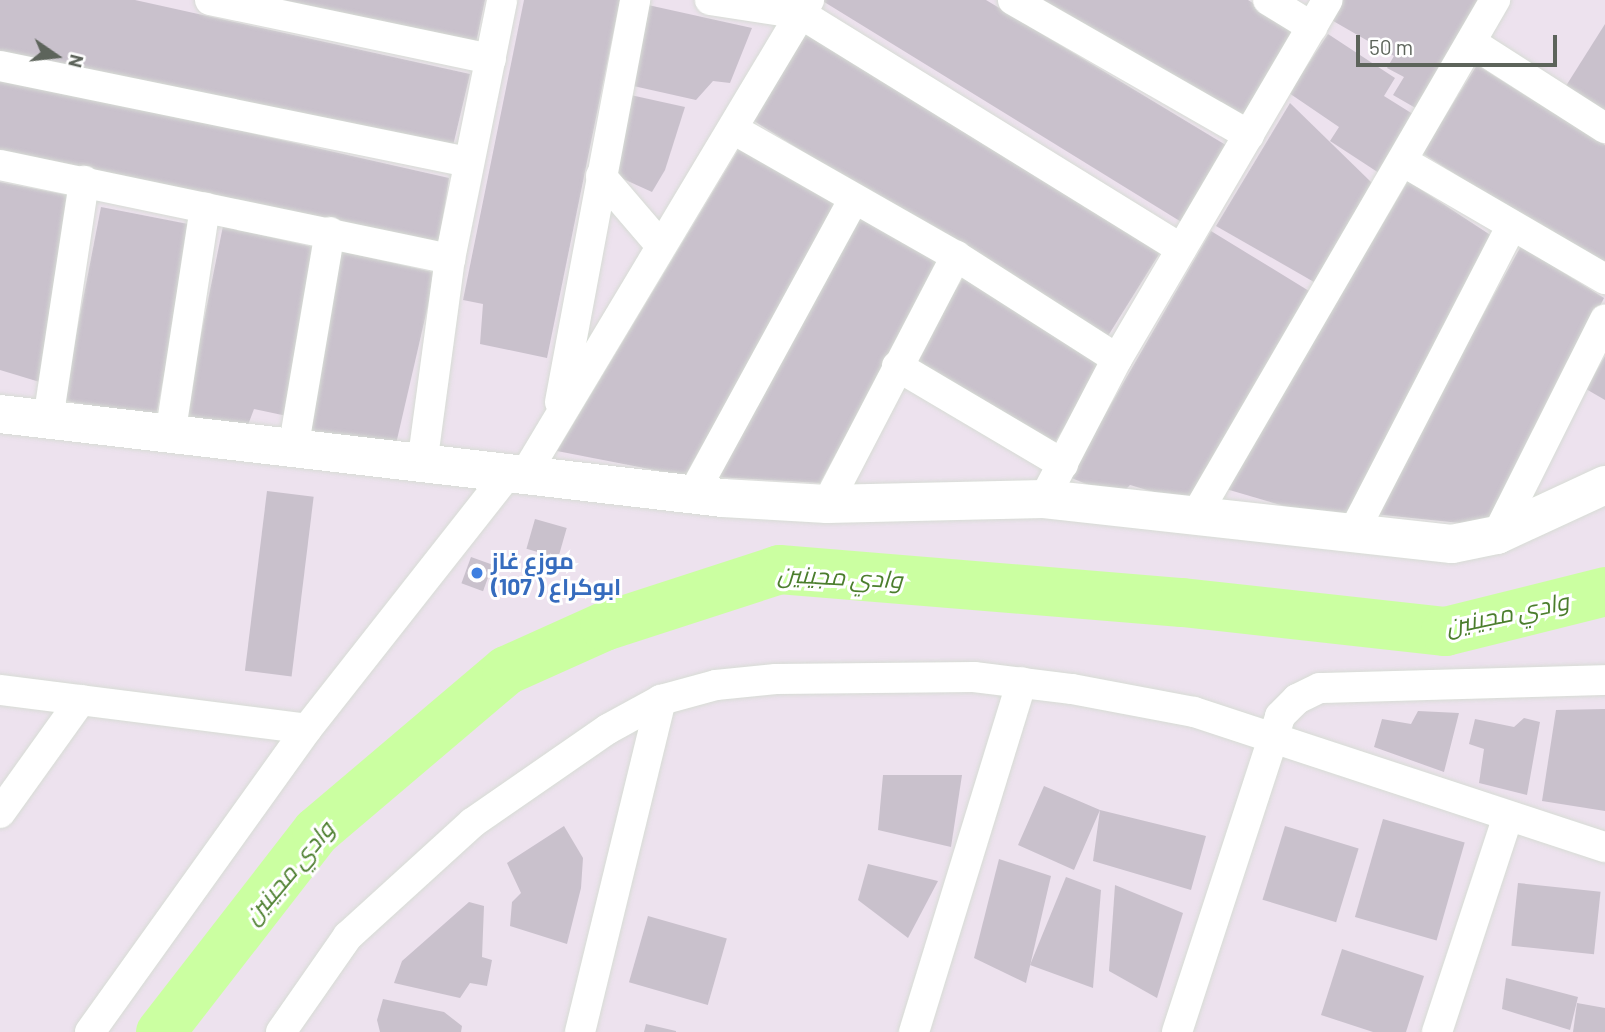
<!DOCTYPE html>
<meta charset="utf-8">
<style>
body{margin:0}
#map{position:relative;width:1605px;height:1032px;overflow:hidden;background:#ede2ee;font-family:Barlow,Cairo,sans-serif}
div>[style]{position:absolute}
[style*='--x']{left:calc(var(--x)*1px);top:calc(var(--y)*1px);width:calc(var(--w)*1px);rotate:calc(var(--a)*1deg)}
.river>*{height:49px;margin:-24.5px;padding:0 24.5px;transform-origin:24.5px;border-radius:24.5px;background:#cbffa1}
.building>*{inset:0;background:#c9c1cc;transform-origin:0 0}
.roads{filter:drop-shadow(0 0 2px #d7dcd5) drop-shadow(0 0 2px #d7dcd5)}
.minor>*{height:30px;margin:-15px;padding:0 15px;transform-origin:15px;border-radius:15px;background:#fff}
.tertiary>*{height:38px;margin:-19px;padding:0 19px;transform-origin:19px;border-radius:19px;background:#fff}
.dots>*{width:19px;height:19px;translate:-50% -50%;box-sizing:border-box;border:4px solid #fff;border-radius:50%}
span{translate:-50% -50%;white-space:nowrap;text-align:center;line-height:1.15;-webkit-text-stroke:6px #fff;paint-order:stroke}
.shop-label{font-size:23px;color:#366cbe;font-weight:700}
.left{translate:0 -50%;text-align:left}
.water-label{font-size:24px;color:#4b7e2d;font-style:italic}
.north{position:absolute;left:21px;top:21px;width:70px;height:70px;-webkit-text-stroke:5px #fff;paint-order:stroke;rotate:104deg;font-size:19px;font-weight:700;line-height:28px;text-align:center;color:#5d645b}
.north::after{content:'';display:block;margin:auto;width:24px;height:32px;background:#5d645b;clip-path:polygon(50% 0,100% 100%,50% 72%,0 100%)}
.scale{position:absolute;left:1356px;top:35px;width:201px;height:32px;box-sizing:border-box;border:4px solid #5d645b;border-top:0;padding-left:9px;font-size:21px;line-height:24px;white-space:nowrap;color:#5d645b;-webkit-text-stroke:5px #fff;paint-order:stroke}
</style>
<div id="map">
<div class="river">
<i style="--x:160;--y:1032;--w:254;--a:-52.2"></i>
<i style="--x:316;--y:831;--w:249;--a:-40.3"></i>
<i style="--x:506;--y:670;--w:107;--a:-24.2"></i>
<i style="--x:604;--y:626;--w:184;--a:-18"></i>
<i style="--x:779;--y:569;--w:404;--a:4.7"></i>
<i style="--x:1182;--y:602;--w:265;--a:6.3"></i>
<i style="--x:1445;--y:631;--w:165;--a:-14"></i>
</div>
<div class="building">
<i style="clip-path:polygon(0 0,135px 0,470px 74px,452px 150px,0 54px)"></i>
<i style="clip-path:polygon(272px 0,485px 0,476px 43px)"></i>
<i style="clip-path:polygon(524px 0,620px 0,547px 358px,480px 344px,483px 304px,463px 300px)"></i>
<i style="clip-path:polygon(821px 0,986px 0,1229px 147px,1183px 223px)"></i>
<i style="clip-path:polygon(1041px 0,1248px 0,1298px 30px,1245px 119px)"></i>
<i style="clip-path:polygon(1339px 0,1484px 0,1419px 110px,1393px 95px,1404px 77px,1387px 68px,1394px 56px,1328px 18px)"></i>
<i style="clip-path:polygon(648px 5px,752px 28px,730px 83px,713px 81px,696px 100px,629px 85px)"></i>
<i style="clip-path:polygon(1605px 24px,1605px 114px,1564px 89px)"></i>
<i style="left:808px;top:31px;width:416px;height:105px;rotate:32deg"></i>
<i style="clip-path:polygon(1328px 34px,1395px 78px,1384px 96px,1416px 116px,1379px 173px,1330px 141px,1339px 127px,1289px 93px)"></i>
<i style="clip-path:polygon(1477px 65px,1605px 145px,1605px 270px,1422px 153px)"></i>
<i style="clip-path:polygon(0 76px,449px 178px,439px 243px,0 155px)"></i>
<i style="clip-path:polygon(626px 94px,685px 107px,665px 170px,652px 192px,610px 173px)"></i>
<i style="clip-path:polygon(1290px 103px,1372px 183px,1314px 282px,1216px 226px)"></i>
<i style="clip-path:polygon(741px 145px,838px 204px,685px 476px,557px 451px)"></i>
<i style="clip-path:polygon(1408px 181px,1495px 238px,1342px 523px,1226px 489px)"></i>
<i style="clip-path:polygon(0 182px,72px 196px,43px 383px,0 370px)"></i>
<i style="left:101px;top:207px;width:94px;height:197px;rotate:11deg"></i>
<i style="clip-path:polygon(858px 217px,940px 264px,820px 483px,715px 477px)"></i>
<i style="clip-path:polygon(223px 226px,317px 248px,287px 416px,254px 409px,245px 433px,183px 424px)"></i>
<i style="clip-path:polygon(1211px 231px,1309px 291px,1191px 503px,1130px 485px,1118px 497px,1069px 477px)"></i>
<i style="clip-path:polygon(1521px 246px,1604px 298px,1489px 526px,1373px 514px)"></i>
<i style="left:341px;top:251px;width:97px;height:188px;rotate:13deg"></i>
<i style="left:963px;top:278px;width:165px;height:98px;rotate:32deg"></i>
<i style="clip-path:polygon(1605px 356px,1605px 400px,1586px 389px)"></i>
<i style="left:267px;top:491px;width:47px;height:181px;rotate:7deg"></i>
<i style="left:535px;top:519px;width:33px;height:31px;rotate:16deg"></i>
<i style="left:471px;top:557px;width:23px;height:28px;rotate:20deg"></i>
<i style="clip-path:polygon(1605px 709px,1605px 811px,1542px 801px,1556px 710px)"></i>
<i style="clip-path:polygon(1418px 711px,1459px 713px,1444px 772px,1374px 747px,1382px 719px,1411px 724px)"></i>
<i style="clip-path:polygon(1524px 718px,1540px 722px,1527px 795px,1479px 783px,1484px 749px,1469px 744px,1475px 719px,1514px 727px)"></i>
<i style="clip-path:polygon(883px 775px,962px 775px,951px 847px,878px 830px)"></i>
<i style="clip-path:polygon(1044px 786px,1100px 810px,1206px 836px,1191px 890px,1093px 861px,1100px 810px,1074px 870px,1018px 845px)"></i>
<i style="left:1383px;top:819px;width:85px;height:102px;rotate:16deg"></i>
<i style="clip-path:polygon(564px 826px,583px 858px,581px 888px,567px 944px,510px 926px,512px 902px,521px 893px,507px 863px)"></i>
<i style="left:1285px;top:826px;width:77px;height:77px;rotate:17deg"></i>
<i style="clip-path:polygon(999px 859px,1051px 876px,1026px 983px,974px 958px)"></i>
<i style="clip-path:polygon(868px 864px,938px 881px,908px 938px,858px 900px)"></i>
<i style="clip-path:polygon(1066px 877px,1101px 890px,1093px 988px,1030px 965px)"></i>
<i style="left:1518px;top:883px;width:83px;height:63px;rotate:6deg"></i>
<i style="clip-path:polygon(1115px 885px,1183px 913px,1157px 998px,1109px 971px)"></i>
<i style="clip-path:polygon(469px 902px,484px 906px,482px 957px,492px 960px,487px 986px,470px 983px,460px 998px,394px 983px,402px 961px)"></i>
<i style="left:648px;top:916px;width:82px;height:69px;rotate:16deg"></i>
<i style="clip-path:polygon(1342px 949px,1424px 976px,1406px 1032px,1373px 1032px,1321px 1015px)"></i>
<i style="clip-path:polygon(1506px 978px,1578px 997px,1570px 1030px,1502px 1009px)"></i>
<i style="clip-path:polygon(383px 999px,444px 1012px,462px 1026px,461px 1032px,380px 1032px,377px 1020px)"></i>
<i style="clip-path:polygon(1577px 1003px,1605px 1008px,1605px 1032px,1573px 1032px)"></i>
<i style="clip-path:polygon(646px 1024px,676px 1031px,676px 1032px,644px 1032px)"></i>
</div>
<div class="roads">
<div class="minor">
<i style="--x:210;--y:0;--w:287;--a:11.9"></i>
<i style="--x:710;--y:0;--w:92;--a:8.7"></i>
<i style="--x:801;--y:14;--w:447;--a:31.7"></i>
<i style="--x:1013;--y:0;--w:272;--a:29.8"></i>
<i style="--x:1268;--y:0;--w:52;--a:31.5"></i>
<i style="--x:1472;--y:43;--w:158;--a:32.6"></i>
<i style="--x:0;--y:66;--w:477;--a:11.6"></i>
<i style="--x:733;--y:129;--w:257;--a:29.7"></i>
<i style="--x:956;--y:256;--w:191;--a:32.6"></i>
<i style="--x:1404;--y:162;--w:233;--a:30.2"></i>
<i style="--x:0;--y:165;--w:460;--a:11.8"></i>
<i style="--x:601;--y:176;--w:92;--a:49.4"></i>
<i style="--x:897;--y:366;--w:193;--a:30.6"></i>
<i style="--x:560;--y:402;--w:409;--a:-79.4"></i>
<i style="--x:48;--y:420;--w:242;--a:-81.4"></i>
<i style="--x:170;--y:436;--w:231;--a:-81.3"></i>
<i style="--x:293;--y:450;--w:221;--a:-80.4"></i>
<i style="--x:422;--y:465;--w:208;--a:-82.3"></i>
<i style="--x:450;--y:259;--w:264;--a:-78.6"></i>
<i style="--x:524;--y:476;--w:555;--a:-59.09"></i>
<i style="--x:693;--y:494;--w:334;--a:-61.4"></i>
<i style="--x:1044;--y:499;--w:158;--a:-62.5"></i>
<i style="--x:1117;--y:359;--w:416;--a:-59.6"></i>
<i style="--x:827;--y:504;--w:280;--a:-62.5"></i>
<i style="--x:1196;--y:515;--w:596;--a:-59.86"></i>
<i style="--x:1352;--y:535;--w:347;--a:-62.7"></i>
<i style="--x:1497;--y:535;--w:241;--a:-63.4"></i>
<i style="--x:0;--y:690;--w:309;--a:7.2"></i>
<i style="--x:0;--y:813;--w:139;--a:-54.4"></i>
<i style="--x:90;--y:1032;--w:373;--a:-54.4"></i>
<i style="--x:307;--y:729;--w:323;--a:-51.8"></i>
<i style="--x:281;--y:1032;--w:117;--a:-55.1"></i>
<i style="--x:348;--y:936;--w:168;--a:-42.3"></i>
<i style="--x:472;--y:823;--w:165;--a:-34.7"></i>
<i style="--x:608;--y:729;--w:60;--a:-28.7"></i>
<i style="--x:661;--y:700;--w:57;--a:-15.3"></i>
<i style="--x:716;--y:685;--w:60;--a:-5.7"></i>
<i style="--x:776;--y:679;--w:198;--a:-0.6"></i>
<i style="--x:974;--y:677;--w:99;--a:7"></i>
<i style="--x:1072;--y:689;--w:124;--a:10.7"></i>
<i style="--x:1194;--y:712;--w:433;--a:18.2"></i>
<i style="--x:580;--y:1032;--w:342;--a:-76.3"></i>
<i style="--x:914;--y:1032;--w:366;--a:-72.9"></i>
<i style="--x:1177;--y:1032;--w:332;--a:-71.9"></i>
<i style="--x:1280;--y:716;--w:24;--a:-45"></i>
<i style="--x:1297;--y:699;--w:25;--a:-26"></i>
<i style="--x:1320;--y:688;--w:285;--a:-1.6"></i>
<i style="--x:1437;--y:1032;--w:224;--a:-71.8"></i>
</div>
<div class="tertiary">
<i style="--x:0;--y:414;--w:728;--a:6.63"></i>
<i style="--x:723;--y:498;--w:104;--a:3.3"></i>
<i style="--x:827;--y:504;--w:217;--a:-1.3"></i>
<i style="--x:1044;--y:499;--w:410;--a:6.3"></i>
<i style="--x:1452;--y:544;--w:46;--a:-11.3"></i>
<i style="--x:1497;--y:535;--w:119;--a:-24.8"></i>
</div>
</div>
<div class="dots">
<i style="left:477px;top:573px;background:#3f7fe0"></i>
</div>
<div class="shop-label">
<span class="left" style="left:491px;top:573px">موزع غاز<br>ابوكراع ( 107)</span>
</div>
<div class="water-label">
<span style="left:840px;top:576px;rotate:3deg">وادي مجينين</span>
<span style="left:1507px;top:613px;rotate:-12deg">وادي مجينين</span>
<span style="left:288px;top:872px;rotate:-50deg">وادي مجينين</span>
</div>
<div class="north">N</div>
<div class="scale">50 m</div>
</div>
